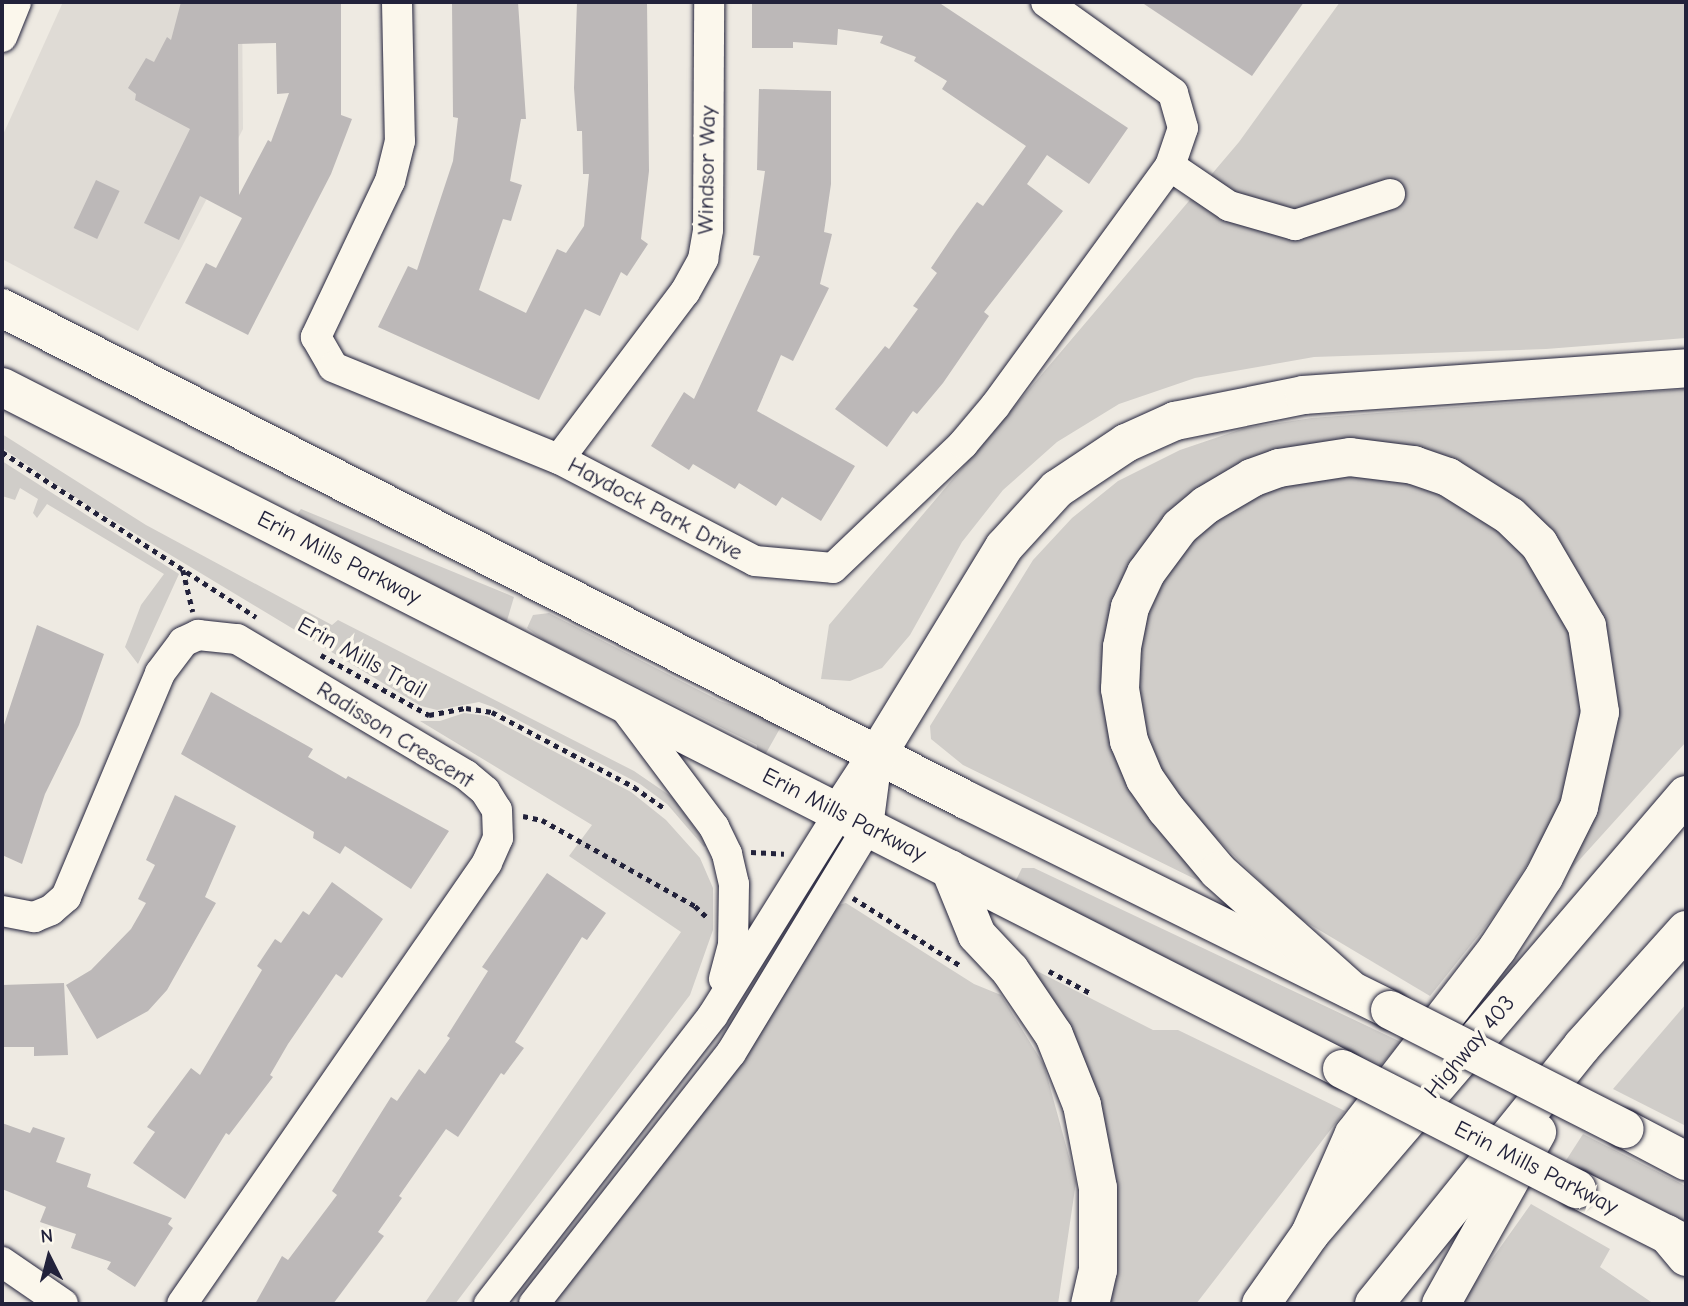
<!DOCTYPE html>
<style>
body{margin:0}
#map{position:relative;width:1688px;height:1306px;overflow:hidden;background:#eeeae2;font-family:"Comic Neue",sans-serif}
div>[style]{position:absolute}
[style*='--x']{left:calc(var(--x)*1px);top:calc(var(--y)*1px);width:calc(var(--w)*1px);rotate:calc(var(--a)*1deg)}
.built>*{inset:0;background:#dfdbd5}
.green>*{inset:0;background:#d0cdc9}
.building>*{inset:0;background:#bcb8b8;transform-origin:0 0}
.path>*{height:4.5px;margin-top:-2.25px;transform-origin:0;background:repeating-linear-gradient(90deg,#22223b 0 5px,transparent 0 10px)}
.roads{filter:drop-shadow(0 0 2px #22223b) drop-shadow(0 0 2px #22223b)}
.minor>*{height:30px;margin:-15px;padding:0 15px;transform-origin:15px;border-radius:15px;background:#fbf7ec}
.major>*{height:38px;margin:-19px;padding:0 19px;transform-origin:19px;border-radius:19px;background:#fbf7ec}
.highway>*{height:38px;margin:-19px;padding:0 19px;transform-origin:19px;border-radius:19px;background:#fbf7ec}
.bridges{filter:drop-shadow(0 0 2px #22223b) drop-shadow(0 0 2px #22223b)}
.major-bridge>*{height:38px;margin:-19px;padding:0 19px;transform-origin:19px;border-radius:19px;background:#fbf7ec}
span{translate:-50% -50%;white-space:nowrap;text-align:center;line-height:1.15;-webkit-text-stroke:7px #fbf7ec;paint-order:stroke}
.street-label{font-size:23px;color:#22223b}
.frame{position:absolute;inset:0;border:4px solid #22223b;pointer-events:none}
.north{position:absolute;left:14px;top:1222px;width:70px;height:70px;-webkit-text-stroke:5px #fbf7ec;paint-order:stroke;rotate:354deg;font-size:19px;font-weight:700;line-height:28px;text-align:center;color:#22223b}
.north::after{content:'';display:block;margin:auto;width:24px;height:32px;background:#22223b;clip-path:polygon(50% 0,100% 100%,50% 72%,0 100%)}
</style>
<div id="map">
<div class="built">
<i style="clip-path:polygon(63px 2px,242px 2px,243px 129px,138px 331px,2px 259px,2px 137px)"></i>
</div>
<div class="green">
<i style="clip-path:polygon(1340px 2px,1686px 2px,1686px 338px,1546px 349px,1314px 357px,1195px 378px,1119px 404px,1057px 442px,1003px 490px,962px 542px,910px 635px,882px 668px,850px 681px,821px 679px,829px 625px,1239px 142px)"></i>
<i style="clip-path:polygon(1686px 389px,1686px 742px,1555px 887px,1602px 641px,1456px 468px,1210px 487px,1107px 694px,1206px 876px,1203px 883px,963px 765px,931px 739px,930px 726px,1033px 560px,1072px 518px,1118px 481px,1180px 450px,1245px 428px,1312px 418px)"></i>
<i style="clip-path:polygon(2px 434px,146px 525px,332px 625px,338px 620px,634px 771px,672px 797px,707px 845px,704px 847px,667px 804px,640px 784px,493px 707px,479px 702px,437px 710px,421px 706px,86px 504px,2px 448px)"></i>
<i style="clip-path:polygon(2px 461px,179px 574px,138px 664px,125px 647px,141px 605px,164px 574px,47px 504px,37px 518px,33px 513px,38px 499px,20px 488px,15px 500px,2px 496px)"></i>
<i style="clip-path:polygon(1357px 473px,1406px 479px,1449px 496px,1495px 525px,1527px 558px,1571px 631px,1584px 711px,1567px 788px,1543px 840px,1494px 916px,1430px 996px,1294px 915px,1184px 806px,1156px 764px,1140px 722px,1137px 648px,1154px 588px,1187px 543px,1255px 493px,1302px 478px)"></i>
<i style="clip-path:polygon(301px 509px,514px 597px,506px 624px,295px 517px)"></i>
<i style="clip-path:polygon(549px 613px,720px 701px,783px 723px,765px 755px,757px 752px,757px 745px,545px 641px,527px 628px,533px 615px)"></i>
<i style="clip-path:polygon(464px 713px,487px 716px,631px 792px,666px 820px,700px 858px,713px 888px,713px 930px,690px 995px,455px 1304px,424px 1304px,681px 932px,569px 856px,592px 825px,420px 721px,440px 721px)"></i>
<i style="clip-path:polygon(1022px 868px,1034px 868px,1401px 1042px,1379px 1067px,1013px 886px)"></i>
<i style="clip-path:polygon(846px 903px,974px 984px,1001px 995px,1044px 1065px,1076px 1182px,1058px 1304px,548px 1304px,748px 1054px,838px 905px)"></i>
<i style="clip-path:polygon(1033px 969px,1153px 1030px,1178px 1030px,1345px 1111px,1196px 1304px,1106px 1304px,1111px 1278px,1029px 970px)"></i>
<i style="clip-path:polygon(1686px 1004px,1686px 1126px,1613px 1089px)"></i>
<i style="clip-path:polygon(1583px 1134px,1686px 1186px,1686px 1222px,1565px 1162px)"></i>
<i style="clip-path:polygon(1531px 1204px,1610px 1249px,1600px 1267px,1654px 1304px,1460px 1304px)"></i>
</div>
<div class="building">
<i style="clip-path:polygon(evenodd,181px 2px,341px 2px,341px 115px,352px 119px,331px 174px,248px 335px,185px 303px,206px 263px,216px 268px,242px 218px,200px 196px,179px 240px,144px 223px,190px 129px,135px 100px,136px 94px,128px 88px,146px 58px,154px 62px,167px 37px,171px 40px,181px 2px,276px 43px,277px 94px,289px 93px,271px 142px,268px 140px,239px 195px,238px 44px,276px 43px)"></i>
<i style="clip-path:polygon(452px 2px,518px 2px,526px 119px,521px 119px,510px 181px,522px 185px,511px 221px,503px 219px,479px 290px,526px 313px,557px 249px,566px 253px,584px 226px,589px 174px,583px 174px,582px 131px,577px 131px,574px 88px,577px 2px,647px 2px,649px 171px,641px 239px,648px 244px,627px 276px,621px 272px,600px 316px,585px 309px,539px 400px,378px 327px,408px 266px,417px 270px,453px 161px,458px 118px,453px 117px)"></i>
<i style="clip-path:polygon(752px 2px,938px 2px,1128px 128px,1089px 184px,1047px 155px,1027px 184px,1063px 211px,984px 312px,989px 316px,943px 383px,917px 414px,913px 411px,887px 447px,835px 409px,885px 346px,889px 349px,918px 309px,913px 306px,937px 273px,931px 268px,956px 231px,977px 202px,983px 206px,1026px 146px,942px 89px,947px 81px,914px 61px,916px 57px,880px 43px,883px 36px,838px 29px,837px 45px,793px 42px,793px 48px,752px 48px)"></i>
<i style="clip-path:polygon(1141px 2px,1304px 2px,1252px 76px)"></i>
<i style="clip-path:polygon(759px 89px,831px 91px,831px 184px,824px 232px,832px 234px,820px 284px,829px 288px,793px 361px,781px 355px,757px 411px,855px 466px,821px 521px,782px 497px,776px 506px,739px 483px,735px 489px,693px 464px,689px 470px,651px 446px,684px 392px,694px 399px,760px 256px,753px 255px,765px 171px,757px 170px)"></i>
<i style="left:96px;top:180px;width:26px;height:53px;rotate:25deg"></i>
<i style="clip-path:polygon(37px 625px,104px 654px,79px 725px,45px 794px,22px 864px,2px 855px,2px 731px)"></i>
<i style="clip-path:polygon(211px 692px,313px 749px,308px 757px,346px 779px,348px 776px,449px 831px,411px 889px,345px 846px,340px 854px,313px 838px,314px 832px,181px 754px)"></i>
<i style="clip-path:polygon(175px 795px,236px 826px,205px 897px,216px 903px,167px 990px,148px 1011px,97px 1039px,66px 985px,91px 970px,131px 929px,146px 903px,138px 899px,155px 865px,146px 860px)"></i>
<i style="clip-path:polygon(547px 873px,606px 913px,587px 940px,582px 937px,515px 1042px,524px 1048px,504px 1075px,501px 1073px,458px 1137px,446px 1129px,399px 1196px,402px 1198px,378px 1232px,384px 1236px,333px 1304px,255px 1304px,282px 1256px,288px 1260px,337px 1195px,332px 1191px,391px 1097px,397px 1101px,419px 1069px,425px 1074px,450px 1038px,447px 1036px,488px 971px,482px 967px)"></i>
<i style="clip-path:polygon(332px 882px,383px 919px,342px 978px,336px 974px,288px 1044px,270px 1075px,273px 1077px,229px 1135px,226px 1133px,185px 1199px,133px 1163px,155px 1132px,147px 1127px,191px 1068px,200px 1075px,262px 970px,257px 966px,275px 939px,281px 943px,303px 911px,309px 915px)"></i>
<i style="clip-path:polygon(64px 983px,68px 1055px,34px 1056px,34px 1047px,2px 1047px,2px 985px)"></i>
<i style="clip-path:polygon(2px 1123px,30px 1133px,33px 1127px,65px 1138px,56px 1162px,91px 1174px,87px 1187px,172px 1218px,168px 1224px,173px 1228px,135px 1287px,107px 1269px,111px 1262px,71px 1248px,76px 1234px,40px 1222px,46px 1207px,2px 1189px)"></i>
</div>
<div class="path">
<i style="--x:2;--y:452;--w:303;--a:33"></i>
<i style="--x:183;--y:570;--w:43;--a:76.6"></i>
<i style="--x:321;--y:655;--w:124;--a:29.1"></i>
<i style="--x:429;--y:715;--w:38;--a:-11"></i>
<i style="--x:466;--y:708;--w:26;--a:9"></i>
<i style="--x:492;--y:712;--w:161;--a:27.8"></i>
<i style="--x:634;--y:787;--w:38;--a:35"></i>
<i style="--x:523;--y:816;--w:19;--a:12"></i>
<i style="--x:542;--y:820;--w:176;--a:29.3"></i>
<i style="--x:695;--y:906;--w:16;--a:43"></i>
<i style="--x:751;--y:852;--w:33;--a:3"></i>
<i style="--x:853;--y:898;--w:128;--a:32.2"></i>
<i style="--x:1049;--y:971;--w:49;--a:28.1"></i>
</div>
<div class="roads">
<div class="minor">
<i style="--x:397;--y:2;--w:139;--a:88.8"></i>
<i style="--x:400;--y:141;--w:41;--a:104"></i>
<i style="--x:390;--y:181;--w:173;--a:115.4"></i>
<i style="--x:316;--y:337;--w:34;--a:60"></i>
<i style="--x:333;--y:367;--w:244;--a:22.2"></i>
<i style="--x:559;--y:459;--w:221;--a:27.5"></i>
<i style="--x:755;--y:561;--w:78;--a:5.1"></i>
<i style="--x:833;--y:568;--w:180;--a:-43.6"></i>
<i style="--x:963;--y:444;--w:50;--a:-49.9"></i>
<i style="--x:995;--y:406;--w:297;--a:-53.9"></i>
<i style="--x:1170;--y:166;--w:40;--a:-71.1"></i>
<i style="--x:1183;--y:128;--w:36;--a:-106"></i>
<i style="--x:1173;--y:93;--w:156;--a:-144.4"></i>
<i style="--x:2;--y:37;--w:38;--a:-68"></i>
<i style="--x:1170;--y:166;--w:71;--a:34.1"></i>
<i style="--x:1229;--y:206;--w:69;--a:16.1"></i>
<i style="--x:1295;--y:225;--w:100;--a:-18.1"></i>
<i style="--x:559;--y:459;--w:209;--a:-53"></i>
<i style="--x:685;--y:292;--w:38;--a:-61"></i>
<i style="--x:703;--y:259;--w:29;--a:-80"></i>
<i style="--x:708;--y:230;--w:228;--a:-89.7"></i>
<i style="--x:622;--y:704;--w:154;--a:53.2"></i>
<i style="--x:714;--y:827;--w:30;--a:64"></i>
<i style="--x:727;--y:854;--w:31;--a:77"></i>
<i style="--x:734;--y:884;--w:61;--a:90.9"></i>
<i style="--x:733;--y:945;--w:35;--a:105"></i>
<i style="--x:2;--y:911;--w:33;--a:11"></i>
<i style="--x:34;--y:917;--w:18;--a:-22"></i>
<i style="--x:51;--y:910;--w:20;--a:-41"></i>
<i style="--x:66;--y:897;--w:243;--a:-67.2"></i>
<i style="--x:160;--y:673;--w:39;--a:-53"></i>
<i style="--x:183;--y:642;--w:17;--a:-25"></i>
<i style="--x:198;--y:635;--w:39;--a:6"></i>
<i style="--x:237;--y:639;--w:266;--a:30.7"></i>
<i style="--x:466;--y:775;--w:25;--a:40"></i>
<i style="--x:485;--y:791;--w:22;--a:58"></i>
<i style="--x:497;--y:810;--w:28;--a:88"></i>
<i style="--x:498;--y:838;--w:27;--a:114"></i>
<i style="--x:487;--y:863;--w:536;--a:124.67"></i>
<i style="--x:2;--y:1262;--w:74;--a:34.5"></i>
<i style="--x:489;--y:1304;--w:366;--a:-52.2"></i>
<i style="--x:713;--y:1015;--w:238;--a:-58"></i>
<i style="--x:534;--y:1304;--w:319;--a:-51.9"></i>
<i style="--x:731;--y:1053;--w:264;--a:-58.8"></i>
<i style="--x:868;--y:827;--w:69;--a:-82.5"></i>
</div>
<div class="major">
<i style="--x:2;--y:308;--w:1082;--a:27.04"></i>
<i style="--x:966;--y:800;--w:473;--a:26.3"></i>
<i style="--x:2;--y:387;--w:1504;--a:26.97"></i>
<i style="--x:839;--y:813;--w:69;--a:-56.8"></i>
<i style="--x:1625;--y:1129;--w:69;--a:27.7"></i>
<i style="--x:1577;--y:1189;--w:122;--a:26.8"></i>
</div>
<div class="highway">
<i style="--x:877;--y:755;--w:244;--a:-58.6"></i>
<i style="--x:1004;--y:547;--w:79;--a:-47.6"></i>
<i style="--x:1057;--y:489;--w:83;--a:-33.7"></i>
<i style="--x:1126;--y:443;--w:54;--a:-24.2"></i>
<i style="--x:1175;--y:421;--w:132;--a:-11.4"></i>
<i style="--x:1304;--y:395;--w:383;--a:-4"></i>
<i style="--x:950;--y:869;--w:71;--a:67.8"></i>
<i style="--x:977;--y:935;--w:48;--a:46.7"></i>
<i style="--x:1010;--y:970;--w:78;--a:55.9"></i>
<i style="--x:1054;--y:1035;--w:75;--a:68.2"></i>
<i style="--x:1082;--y:1105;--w:85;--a:79.1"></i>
<i style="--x:1098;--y:1188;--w:82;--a:90"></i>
<i style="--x:1098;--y:1270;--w:35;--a:103"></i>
<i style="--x:1310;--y:1234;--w:109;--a:-66.3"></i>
<i style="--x:1354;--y:1134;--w:234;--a:-52.3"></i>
<i style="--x:1497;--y:949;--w:86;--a:-56.9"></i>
<i style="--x:1544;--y:877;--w:78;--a:-63.4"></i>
<i style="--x:1579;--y:807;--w:97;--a:-77.5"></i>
<i style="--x:1600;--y:712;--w:87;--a:-98.6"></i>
<i style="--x:1587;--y:626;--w:95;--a:-120.3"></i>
<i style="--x:1539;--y:544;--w:40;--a:-136"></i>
<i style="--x:1510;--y:516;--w:73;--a:-147.8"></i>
<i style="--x:1448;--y:477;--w:36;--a:-161"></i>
<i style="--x:1414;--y:465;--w:64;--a:-172.9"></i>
<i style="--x:1350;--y:457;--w:72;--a:171.2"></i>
<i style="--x:1279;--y:468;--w:29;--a:160"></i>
<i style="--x:1252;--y:478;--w:53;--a:149.6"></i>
<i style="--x:1206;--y:505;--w:34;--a:140"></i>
<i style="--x:1180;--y:527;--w:57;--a:126.5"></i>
<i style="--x:1146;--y:573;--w:38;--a:115"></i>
<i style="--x:1130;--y:607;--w:41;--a:101.3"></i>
<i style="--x:1122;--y:647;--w:42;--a:92.7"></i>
<i style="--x:1120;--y:689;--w:53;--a:80.2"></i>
<i style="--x:1129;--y:741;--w:41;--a:67.2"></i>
<i style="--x:1145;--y:779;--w:37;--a:55"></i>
<i style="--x:1166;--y:809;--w:81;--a:50"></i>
<i style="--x:1218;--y:871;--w:177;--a:41.8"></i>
<i style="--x:1667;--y:1234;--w:30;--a:50"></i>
<i style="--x:1261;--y:1304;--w:85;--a:-55"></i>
<i style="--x:1310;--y:1234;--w:578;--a:-49.42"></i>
<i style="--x:1374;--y:1304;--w:331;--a:-51.1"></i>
<i style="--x:1582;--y:1046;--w:156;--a:-48.1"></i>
<i style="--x:1441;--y:1304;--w:197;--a:-60.8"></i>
</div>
</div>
<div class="bridges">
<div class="major-bridge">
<i style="--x:1390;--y:1010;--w:263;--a:26.9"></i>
<i style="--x:1342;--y:1069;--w:264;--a:27.1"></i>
</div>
</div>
<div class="street-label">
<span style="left:707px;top:170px;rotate:-89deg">Windsor Way</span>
<span style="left:655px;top:509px;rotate:28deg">Haydock Park Drive</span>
<span style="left:339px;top:558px;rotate:27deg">Erin Mills Parkway</span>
<span style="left:362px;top:658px;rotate:29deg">Erin Mills Trail</span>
<span style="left:395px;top:735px;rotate:32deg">Radisson Crescent</span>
<span style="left:844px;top:815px;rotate:27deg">Erin Mills Parkway</span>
<span style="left:1470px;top:1047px;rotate:-50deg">Highway 403</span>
<span style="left:1536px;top:1168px;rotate:27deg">Erin Mills Parkway</span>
</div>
<div class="frame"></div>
<div class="north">N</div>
</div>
